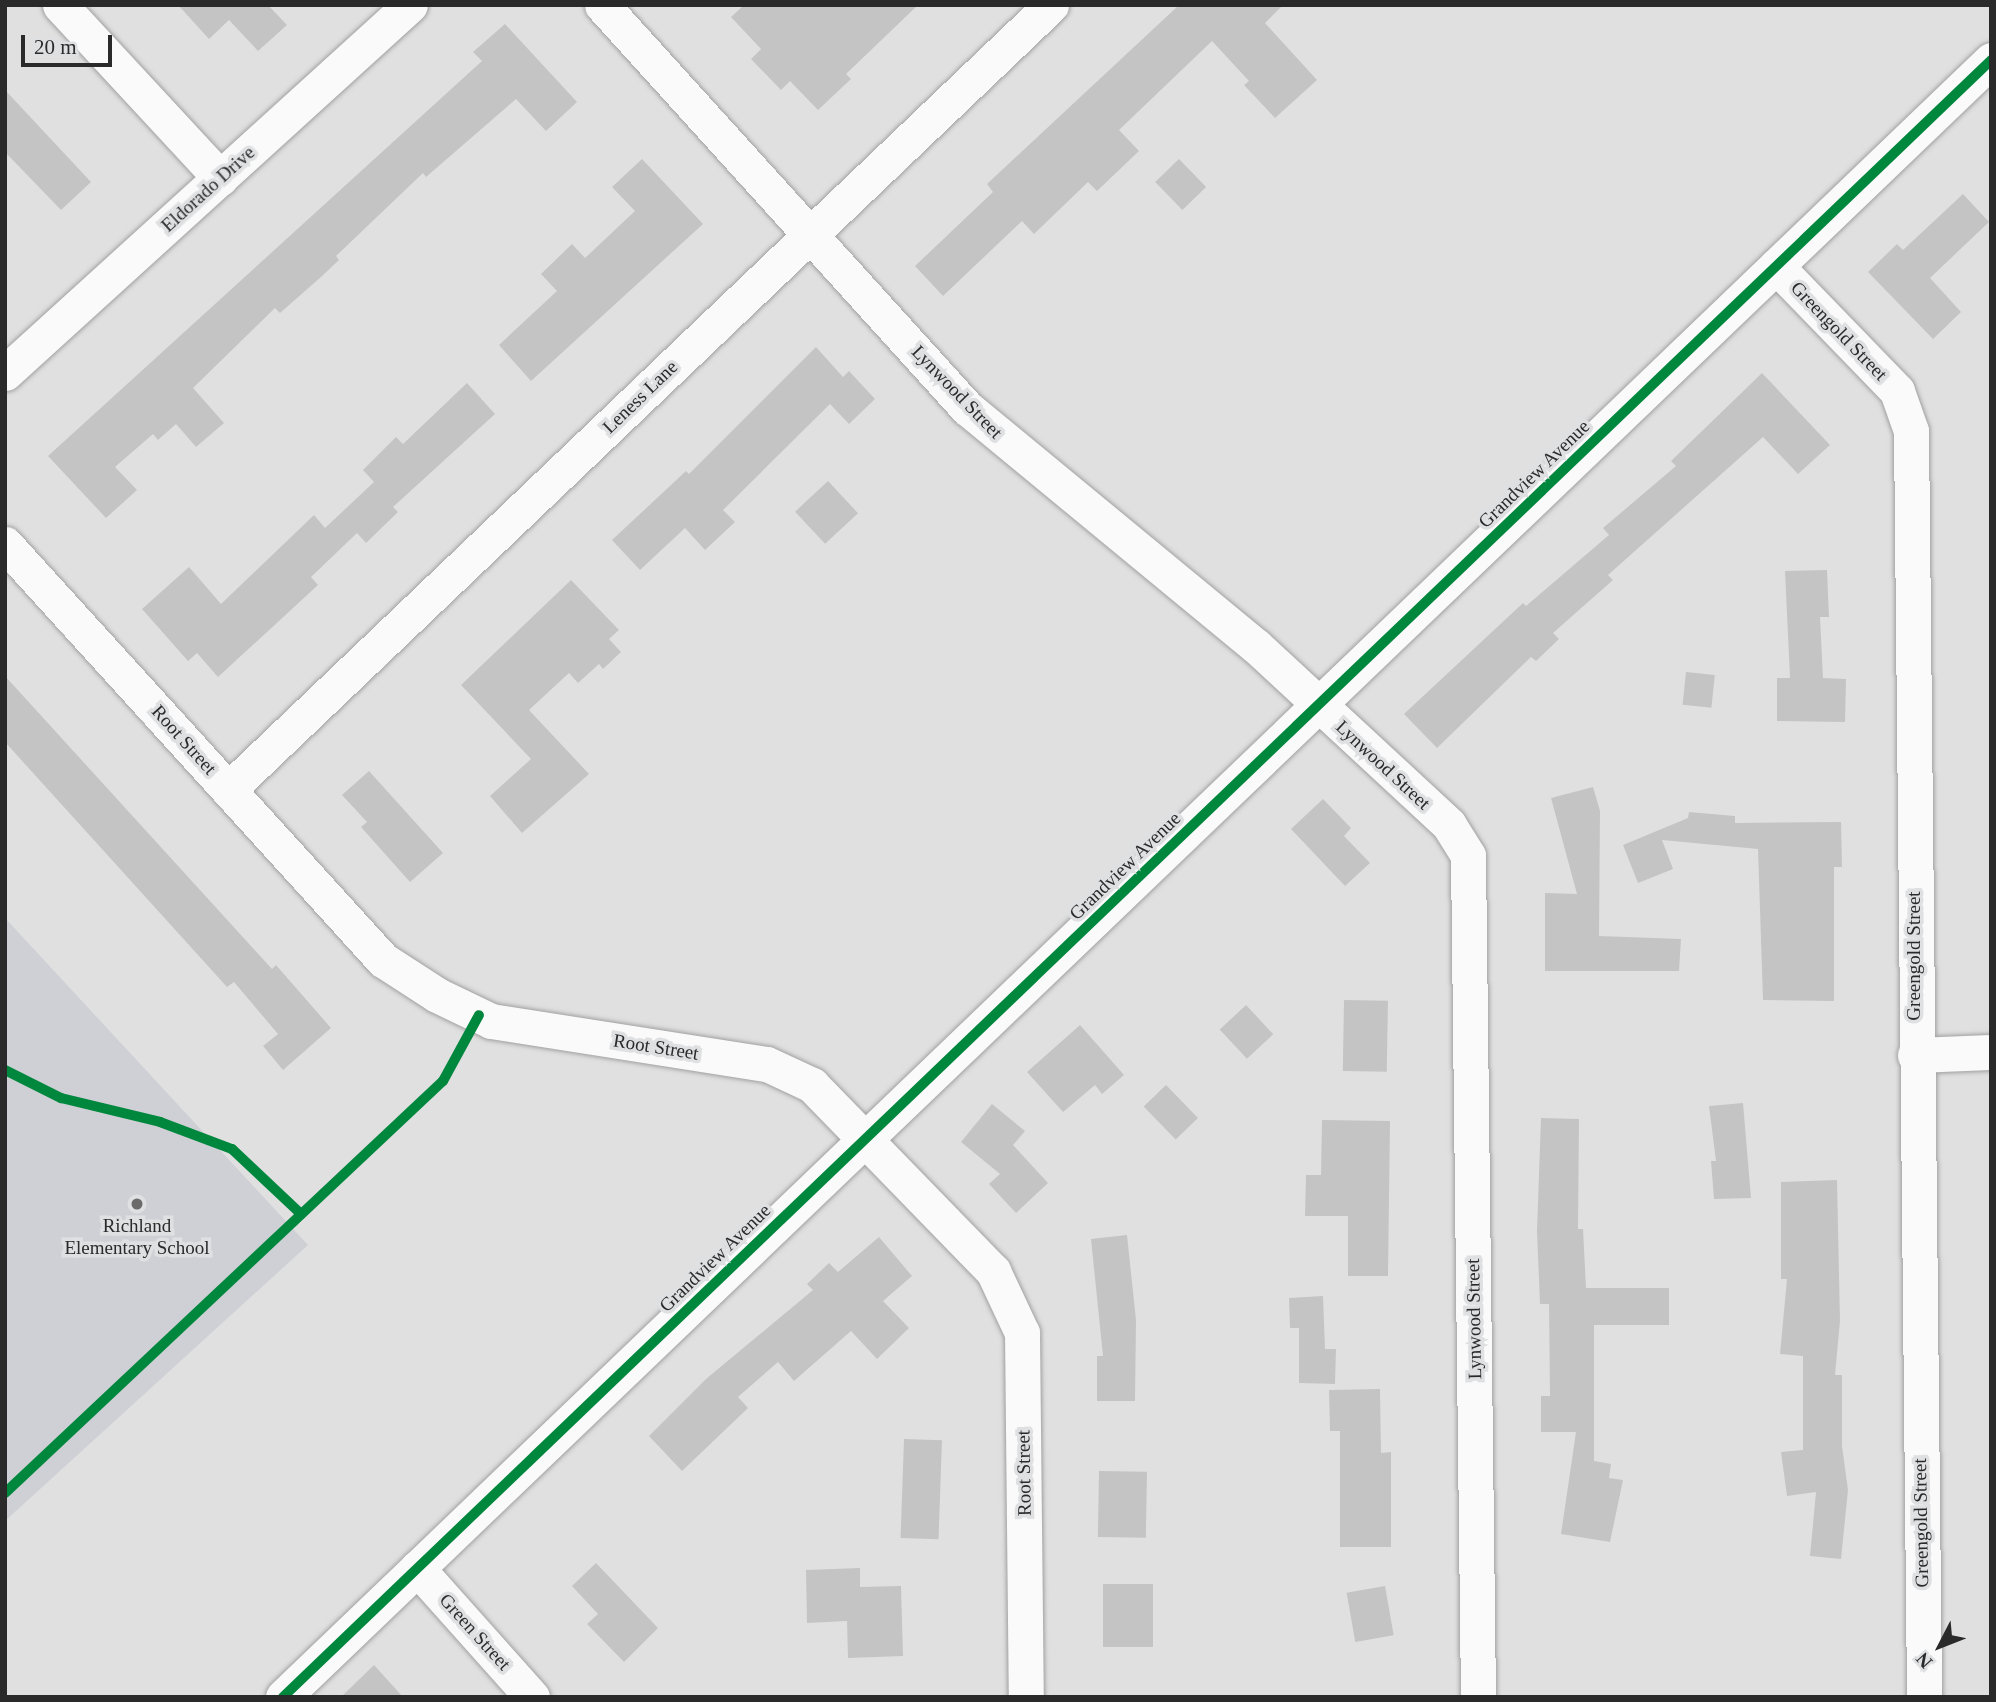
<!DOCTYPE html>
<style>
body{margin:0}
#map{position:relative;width:1996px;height:1702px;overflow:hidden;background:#e0e0e1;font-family:Georgia,serif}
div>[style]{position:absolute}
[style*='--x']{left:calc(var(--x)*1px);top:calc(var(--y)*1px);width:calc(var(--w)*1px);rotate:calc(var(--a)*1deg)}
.built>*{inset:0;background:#ced0d5}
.building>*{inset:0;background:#c5c4c5;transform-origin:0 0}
.roads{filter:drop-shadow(0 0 2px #a1a1a2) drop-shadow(0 0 2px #a1a1a2)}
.minor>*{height:35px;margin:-17.5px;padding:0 17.5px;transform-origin:17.5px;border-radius:17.5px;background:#fafafa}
.cycleway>*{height:10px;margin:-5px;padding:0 5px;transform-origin:5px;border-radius:5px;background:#00873e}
.dots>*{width:19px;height:19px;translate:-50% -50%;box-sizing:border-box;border:4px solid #dfe0e2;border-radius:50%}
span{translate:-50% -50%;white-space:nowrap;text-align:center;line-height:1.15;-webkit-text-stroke:7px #dfe0e2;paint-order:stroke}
.street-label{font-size:19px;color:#2a2a2b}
.poi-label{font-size:19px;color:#2a2a2b}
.frame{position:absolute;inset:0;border:7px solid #2a2a2b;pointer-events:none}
.north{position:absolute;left:1905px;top:1611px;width:70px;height:70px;-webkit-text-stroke:5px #dfe0e2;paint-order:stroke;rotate:228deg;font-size:19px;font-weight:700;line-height:28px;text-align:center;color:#2a2a2b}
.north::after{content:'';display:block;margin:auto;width:24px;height:32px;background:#2a2a2b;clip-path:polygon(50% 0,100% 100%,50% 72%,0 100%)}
.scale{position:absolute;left:21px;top:35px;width:91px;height:32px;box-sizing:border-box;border:4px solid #2a2a2b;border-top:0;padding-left:9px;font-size:21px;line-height:24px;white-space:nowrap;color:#2a2a2b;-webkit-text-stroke:5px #dfe0e2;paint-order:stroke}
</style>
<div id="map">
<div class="built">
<i style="clip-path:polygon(5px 918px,308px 1245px,5px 1521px)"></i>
</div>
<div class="building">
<i style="clip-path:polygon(178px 5px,268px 5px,287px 25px,258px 51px,229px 20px,209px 39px)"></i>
<i style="clip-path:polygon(744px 5px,918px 5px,846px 74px,851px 79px,818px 110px,790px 81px,781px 90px,751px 59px,761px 49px,731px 17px)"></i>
<i style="clip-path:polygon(1179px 5px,1283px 5px,1265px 23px,1317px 80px,1275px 118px,1244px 85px,1249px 81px,1212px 41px,1119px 130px,1139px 151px,1097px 191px,1088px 182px,1034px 234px,1022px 221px,943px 296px,915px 266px,993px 192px,987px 184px)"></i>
<i style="clip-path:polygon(505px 24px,577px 102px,546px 131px,516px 99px,426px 177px,423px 173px,336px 256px,339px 260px,321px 277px,280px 313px,275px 308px,193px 388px,224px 423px,196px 447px,176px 424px,158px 440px,153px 434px,115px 467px,137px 490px,106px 518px,48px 456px,482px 61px,473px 52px)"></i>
<i style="clip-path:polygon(5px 90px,91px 182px,61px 210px,5px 152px)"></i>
<i style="clip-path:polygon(642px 159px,703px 224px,531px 381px,499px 345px,557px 291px,541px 274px,572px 244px,585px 258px,635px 211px,612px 187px)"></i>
<i style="left:1179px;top:159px;width:39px;height:33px;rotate:46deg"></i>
<i style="clip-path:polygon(1963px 194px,1989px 222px,1930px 278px,1961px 312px,1933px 339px,1868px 272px,1897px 244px,1903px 250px)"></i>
<i style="clip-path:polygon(816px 347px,843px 377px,849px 371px,875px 399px,849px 424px,830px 404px,723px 510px,735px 522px,705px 550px,685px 528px,640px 570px,612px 540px,686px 471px,689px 474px)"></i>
<i style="clip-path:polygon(1762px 373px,1830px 445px,1798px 474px,1763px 437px,1608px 575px,1613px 580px,1553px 633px,1559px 639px,1536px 661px,1531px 657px,1437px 748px,1404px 714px,1523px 603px,1526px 606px,1609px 535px,1603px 528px,1676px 466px,1671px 461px)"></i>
<i style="clip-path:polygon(467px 383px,495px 414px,393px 507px,398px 512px,366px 543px,357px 533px,311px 577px,318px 585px,218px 677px,197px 653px,188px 661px,142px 609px,189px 567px,221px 604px,314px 515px,325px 528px,374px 482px,363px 470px,396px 437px,403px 444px)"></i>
<i style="left:828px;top:481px;width:44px;height:45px;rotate:47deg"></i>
<i style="clip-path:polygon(1827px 570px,1829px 617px,1820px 617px,1823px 678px,1846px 679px,1845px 722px,1777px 721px,1777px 678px,1790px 678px,1785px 571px)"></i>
<i style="clip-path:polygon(571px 580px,619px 630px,609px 639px,621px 652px,603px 669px,599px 664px,578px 683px,569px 673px,529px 710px,589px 774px,522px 833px,490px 796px,531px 759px,461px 685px)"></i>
<i style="left:1686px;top:672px;width:29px;height:33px;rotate:6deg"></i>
<i style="clip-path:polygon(5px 676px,272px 969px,276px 965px,331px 1028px,283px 1070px,263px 1046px,278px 1034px,234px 982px,227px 987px,5px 742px)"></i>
<i style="clip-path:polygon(369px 771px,443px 853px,410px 882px,361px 827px,367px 822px,342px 795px)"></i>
<i style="clip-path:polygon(1593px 787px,1600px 811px,1599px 936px,1681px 939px,1679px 971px,1545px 971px,1545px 893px,1577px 894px,1551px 798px)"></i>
<i style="clip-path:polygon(1323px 799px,1351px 828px,1344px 836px,1370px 863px,1345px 886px,1291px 829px)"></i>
<i style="clip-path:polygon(1689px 812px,1735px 816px,1735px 823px,1841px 822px,1842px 867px,1834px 867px,1834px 1001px,1763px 1000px,1758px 849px,1662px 840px,1673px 869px,1638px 883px,1623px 845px,1688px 818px)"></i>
<i style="left:1344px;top:1000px;width:44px;height:71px;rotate:1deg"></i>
<i style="left:1246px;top:1005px;width:40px;height:36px;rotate:47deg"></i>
<i style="clip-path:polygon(1080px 1025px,1124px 1075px,1102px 1094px,1095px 1085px,1063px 1112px,1027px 1072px)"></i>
<i style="left:1166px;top:1085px;width:46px;height:31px;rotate:46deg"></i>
<i style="clip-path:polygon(1743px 1103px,1751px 1198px,1714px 1199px,1711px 1161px,1716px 1161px,1709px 1106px)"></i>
<i style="clip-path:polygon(992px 1104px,1025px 1131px,1013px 1145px,1048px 1183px,1016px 1213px,989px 1184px,1000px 1174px,961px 1142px)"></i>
<i style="clip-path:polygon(1541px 1118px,1579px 1119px,1578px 1229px,1583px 1229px,1586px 1288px,1669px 1288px,1669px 1325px,1594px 1325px,1594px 1461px,1611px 1464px,1609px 1478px,1623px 1480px,1610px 1542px,1561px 1534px,1576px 1432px,1541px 1432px,1541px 1396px,1550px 1396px,1549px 1304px,1540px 1304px,1537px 1231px)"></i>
<i style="clip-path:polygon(1322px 1120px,1390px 1121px,1388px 1276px,1348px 1276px,1348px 1216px,1305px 1216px,1306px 1175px,1321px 1175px)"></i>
<i style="clip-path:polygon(1837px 1180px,1840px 1321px,1835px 1375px,1842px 1375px,1842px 1446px,1848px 1490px,1841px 1559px,1810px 1556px,1816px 1492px,1787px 1496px,1781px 1452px,1803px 1450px,1803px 1356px,1780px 1354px,1787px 1279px,1781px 1279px,1781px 1182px)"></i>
<i style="clip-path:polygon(1127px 1235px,1136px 1320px,1135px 1401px,1097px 1401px,1097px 1356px,1103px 1356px,1091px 1239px)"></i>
<i style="clip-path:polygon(879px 1237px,912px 1276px,883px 1301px,909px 1328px,877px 1359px,851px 1331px,794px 1381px,778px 1362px,738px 1397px,748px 1408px,682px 1471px,649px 1436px,706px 1379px,813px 1290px,807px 1284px,829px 1263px,838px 1272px)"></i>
<i style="clip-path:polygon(1323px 1296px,1325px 1349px,1336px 1349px,1335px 1384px,1299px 1383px,1299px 1328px,1290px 1328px,1289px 1298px)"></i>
<i style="clip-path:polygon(1380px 1389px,1381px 1453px,1391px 1452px,1391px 1547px,1340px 1547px,1340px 1431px,1330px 1431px,1329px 1390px)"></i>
<i style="left:904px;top:1439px;width:38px;height:99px;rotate:2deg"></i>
<i style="left:1099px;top:1471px;width:48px;height:66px;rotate:1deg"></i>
<i style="clip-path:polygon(596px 1563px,658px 1628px,624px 1662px,587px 1624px,598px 1614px,572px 1586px)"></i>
<i style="clip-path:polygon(860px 1568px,860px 1587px,901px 1586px,903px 1656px,848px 1658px,847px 1621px,807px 1623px,806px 1570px)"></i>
<i style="left:1103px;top:1584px;width:50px;height:63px"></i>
<i style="left:1385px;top:1586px;width:50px;height:39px;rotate:80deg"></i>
<i style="clip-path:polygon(374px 1665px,403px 1697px,341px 1697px)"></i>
</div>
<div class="roads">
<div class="minor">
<i style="--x:60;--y:5;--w:236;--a:47.2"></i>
<i style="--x:602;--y:5;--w:544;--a:47.83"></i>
<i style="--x:967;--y:408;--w:374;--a:39.5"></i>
<i style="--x:1256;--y:646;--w:263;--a:42.8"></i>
<i style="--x:1449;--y:825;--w:36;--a:58"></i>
<i style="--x:1468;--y:856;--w:841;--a:89.32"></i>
<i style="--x:1776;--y:266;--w:174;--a:45.9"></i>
<i style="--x:1897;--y:391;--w:42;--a:70.7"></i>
<i style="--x:1911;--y:431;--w:1266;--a:89.41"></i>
<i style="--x:5;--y:373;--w:547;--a:-42.26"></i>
<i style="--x:5;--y:544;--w:562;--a:47.74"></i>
<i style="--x:383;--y:960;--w:64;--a:32.9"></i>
<i style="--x:437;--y:995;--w:60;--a:25.7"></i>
<i style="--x:491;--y:1021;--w:279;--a:8.9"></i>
<i style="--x:767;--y:1064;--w:50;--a:25"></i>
<i style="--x:812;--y:1085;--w:260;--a:45.8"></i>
<i style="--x:993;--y:1271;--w:68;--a:64.9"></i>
<i style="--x:1022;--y:1333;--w:364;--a:89.4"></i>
<i style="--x:229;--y:789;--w:1136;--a:-43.64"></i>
<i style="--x:1915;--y:1055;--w:76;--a:-2.3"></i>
<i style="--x:417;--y:1568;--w:173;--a:48.3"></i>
<i style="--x:283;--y:1697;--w:2366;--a:-43.78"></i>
</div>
</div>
<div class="cycleway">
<i style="--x:5;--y:1070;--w:63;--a:26.6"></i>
<i style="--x:61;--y:1098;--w:102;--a:13.6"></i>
<i style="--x:160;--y:1122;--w:77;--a:20.6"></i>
<i style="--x:232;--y:1149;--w:95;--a:43.3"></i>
<i style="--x:5;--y:1493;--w:601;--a:-43.25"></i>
<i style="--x:443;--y:1081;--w:75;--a:-61.4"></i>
<i style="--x:283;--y:1697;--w:2366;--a:-43.78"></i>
</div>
<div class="dots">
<i style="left:137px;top:1204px;background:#6a6a6b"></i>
</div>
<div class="street-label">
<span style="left:208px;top:189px;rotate:-42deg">Eldorado Drive</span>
<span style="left:1839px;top:331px;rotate:46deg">Greengold Street</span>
<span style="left:957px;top:392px;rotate:46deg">Lynwood Street</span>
<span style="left:640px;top:397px;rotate:-44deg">Leness Lane</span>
<span style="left:1534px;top:474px;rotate:-44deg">Grandview Avenue</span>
<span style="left:184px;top:740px;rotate:48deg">Root Street</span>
<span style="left:1383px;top:765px;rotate:43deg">Lynwood Street</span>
<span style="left:1125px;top:866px;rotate:-44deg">Grandview Avenue</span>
<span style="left:1914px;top:956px;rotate:-90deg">Greengold Street</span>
<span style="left:656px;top:1047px;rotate:9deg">Root Street</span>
<span style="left:715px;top:1258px;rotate:-44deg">Grandview Avenue</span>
<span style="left:1474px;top:1319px;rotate:-91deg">Lynwood Street</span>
<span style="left:1024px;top:1473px;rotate:-91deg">Root Street</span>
<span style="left:1921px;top:1523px;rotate:-91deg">Greengold Street</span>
<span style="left:475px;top:1632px;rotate:48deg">Green Street</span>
</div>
<div class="poi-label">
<span style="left:137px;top:1237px">Richland<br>Elementary School</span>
</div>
<div class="frame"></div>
<div class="north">N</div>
<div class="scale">20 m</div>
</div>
